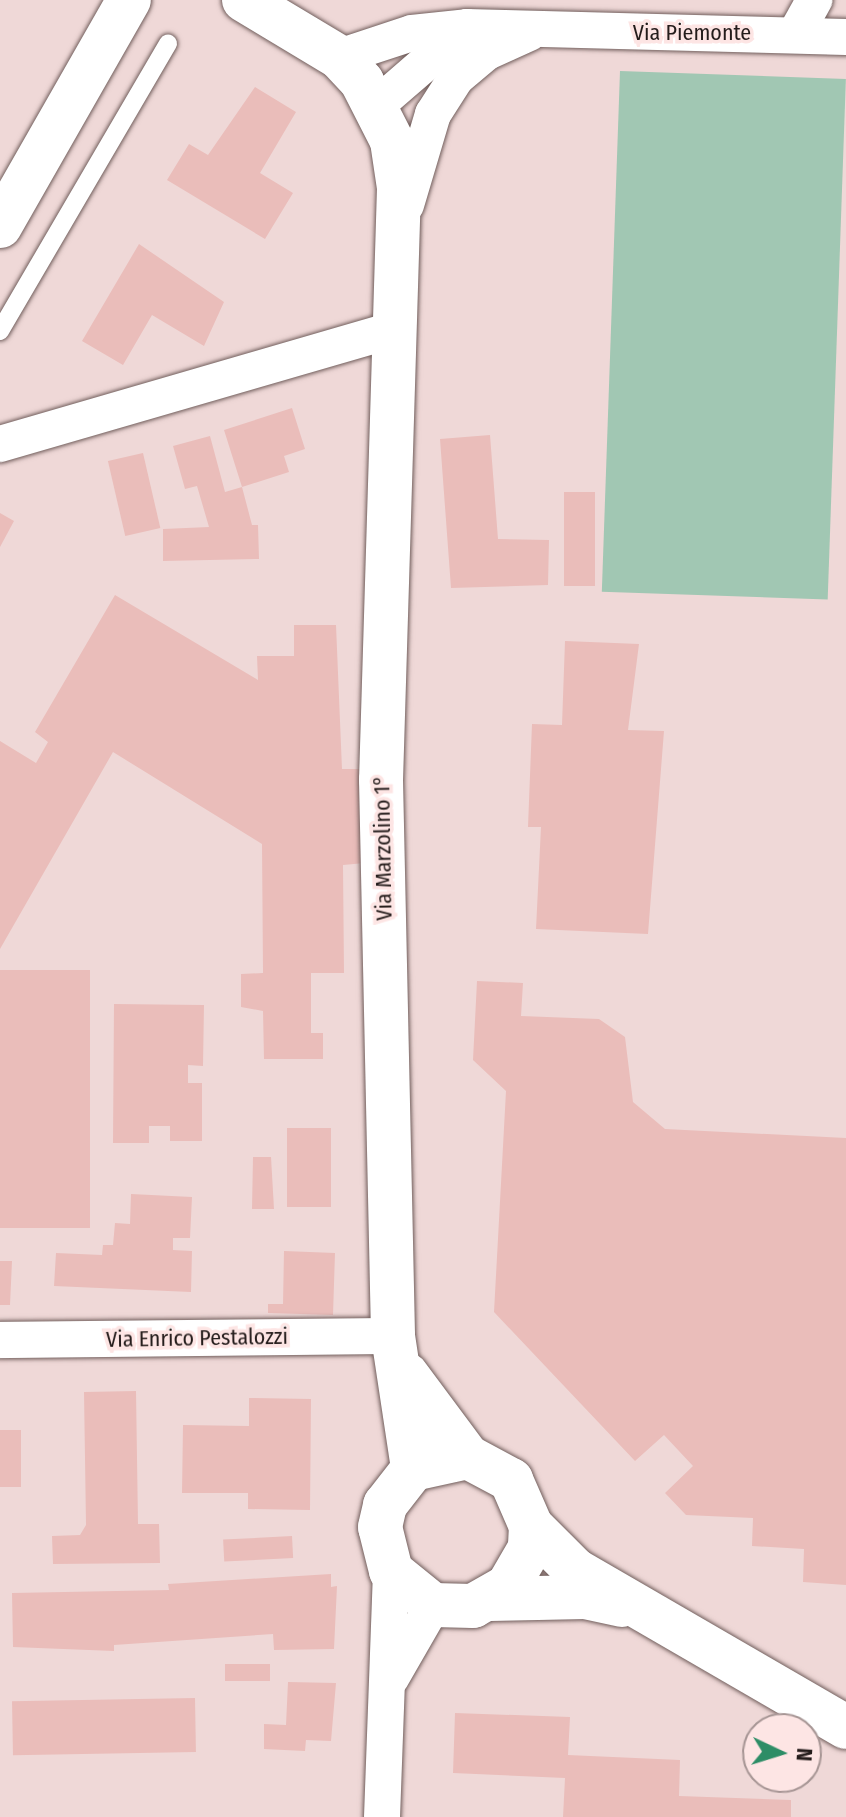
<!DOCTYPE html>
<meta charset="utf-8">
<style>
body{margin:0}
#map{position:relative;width:846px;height:1817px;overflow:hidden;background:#efd8d7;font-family:"Fira Sans Condensed",sans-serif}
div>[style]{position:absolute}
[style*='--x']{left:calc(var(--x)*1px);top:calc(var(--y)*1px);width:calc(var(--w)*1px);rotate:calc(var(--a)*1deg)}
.green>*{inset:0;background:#a1c7b3;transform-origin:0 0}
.building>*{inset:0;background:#eabdba;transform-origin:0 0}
.roads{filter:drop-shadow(0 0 2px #715e5c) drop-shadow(0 0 2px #715e5c)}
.service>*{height:18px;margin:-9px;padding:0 9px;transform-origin:9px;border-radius:9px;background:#fff}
.minor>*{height:36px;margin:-18px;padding:0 18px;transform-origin:18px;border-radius:18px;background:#fff}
.secondary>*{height:44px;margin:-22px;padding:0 22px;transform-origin:22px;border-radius:22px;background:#fff}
span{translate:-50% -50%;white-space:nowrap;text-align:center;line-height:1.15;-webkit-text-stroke:7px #fde5e4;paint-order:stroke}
.street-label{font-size:22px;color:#241c1b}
.north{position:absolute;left:742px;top:1713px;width:80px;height:80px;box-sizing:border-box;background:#fde5e4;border:2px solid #a69594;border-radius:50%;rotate:94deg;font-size:22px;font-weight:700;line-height:32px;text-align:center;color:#241c1b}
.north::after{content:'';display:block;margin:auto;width:28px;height:36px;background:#2d8d66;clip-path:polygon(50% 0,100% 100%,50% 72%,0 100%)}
</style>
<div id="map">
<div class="green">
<i style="left:620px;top:71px;width:226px;height:521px;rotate:2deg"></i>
</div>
<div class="building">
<i style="clip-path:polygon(255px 87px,296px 112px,260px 173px,293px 193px,265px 239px,167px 180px,189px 144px,208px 155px)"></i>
<i style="clip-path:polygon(139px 244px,224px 302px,204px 346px,152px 315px,123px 365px,82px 341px)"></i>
<i style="clip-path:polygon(292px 408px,305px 449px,284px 456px,289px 472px,242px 487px,252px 525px,258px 525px,259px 559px,163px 561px,163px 529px,209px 527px,197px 486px,185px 489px,173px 446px,210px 436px,225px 492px,242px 487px,224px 430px)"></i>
<i style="clip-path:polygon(490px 435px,498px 539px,549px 540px,548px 585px,451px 588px,440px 439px)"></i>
<i style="left:143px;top:453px;width:77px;height:36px;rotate:77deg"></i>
<i style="left:564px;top:492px;width:31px;height:94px"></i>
<i style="clip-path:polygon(0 513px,14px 521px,0 547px)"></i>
<i style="clip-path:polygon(115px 595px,258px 680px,257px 656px,294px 656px,294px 625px,336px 625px,342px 769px,365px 769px,365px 863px,343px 865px,344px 973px,311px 973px,311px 1033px,323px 1033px,323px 1059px,264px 1059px,263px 1011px,241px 1007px,241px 974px,263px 973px,262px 844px,113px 752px,0 949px,0 741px,36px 763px,48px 742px,35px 732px)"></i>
<i style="clip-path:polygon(565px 641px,639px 644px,628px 730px,664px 731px,648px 934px,536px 929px,541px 827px,528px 827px,532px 724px,562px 725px)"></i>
<i style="left:0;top:970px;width:90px;height:258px"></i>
<i style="clip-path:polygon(477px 981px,523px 983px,521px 1016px,599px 1019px,625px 1037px,633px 1102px,665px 1129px,846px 1138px,846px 1585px,803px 1582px,804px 1549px,752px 1546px,753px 1518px,686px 1515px,665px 1493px,693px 1466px,664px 1435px,635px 1461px,494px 1312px,506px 1091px,473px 1060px)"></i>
<i style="clip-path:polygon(114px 1004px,204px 1005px,203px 1066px,188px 1065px,188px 1083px,202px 1083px,202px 1141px,170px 1141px,170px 1126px,149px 1126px,149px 1143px,113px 1143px)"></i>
<i style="left:287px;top:1128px;width:44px;height:79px"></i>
<i style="clip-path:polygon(253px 1157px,271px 1157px,274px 1209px,252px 1209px)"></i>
<i style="clip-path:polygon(131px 1194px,192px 1197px,190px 1238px,173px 1238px,173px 1250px,192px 1251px,191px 1292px,54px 1286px,56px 1253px,102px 1255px,103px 1245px,113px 1245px,115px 1223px,130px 1224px)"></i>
<i style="clip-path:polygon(284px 1251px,335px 1253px,333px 1315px,268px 1313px,268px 1304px,283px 1304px)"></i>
<i style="clip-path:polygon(0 1261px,12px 1261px,10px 1305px,0 1305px)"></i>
<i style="clip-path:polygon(136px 1391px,138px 1524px,159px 1524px,160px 1563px,53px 1564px,52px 1536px,80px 1535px,86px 1525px,84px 1392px)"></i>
<i style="clip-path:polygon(249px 1398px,311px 1399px,310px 1510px,248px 1509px,248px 1493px,182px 1493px,183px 1425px,249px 1426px)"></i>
<i style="left:0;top:1430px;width:21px;height:57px"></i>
<i style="left:292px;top:1536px;width:22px;height:69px;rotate:87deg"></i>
<i style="clip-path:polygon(331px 1574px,331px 1587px,337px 1586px,334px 1649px,274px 1650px,273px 1634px,114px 1645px,114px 1651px,13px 1647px,12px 1593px,169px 1590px,168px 1584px)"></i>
<i style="left:270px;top:1664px;width:17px;height:45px;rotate:90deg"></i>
<i style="clip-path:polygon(288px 1682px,336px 1683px,331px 1741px,306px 1740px,305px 1751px,264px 1749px,264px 1724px,286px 1725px)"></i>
<i style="left:195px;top:1698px;width:54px;height:183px;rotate:89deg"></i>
<i style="clip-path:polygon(455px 1713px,570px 1717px,568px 1755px,680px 1760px,679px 1796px,791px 1800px,791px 1817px,563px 1817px,565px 1778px,453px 1773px)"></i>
</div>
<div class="roads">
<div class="service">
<i style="--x:0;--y:331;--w:333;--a:-59.7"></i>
</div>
<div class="minor">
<i style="--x:796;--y:33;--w:38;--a:-61"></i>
<i style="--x:339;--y:57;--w:77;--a:-18.2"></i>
<i style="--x:412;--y:33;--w:55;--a:-6.2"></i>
<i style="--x:467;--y:27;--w:379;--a:1.5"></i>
<i style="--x:377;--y:105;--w:119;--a:-40.9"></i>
<i style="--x:406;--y:205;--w:95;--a:-73.5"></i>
<i style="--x:433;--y:114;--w:43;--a:-57.4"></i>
<i style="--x:456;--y:78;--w:40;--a:-40"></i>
<i style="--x:487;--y:52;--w:46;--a:-24.3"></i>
<i style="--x:0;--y:444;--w:409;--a:-16.2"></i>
<i style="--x:0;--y:1340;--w:393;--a:-0.6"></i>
<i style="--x:391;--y:1678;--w:84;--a:-60.1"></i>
<i style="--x:382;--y:1817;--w:246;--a:-87.9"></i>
</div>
<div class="secondary">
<i style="--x:244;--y:0;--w:111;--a:31"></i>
<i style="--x:339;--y:57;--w:34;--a:47"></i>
<i style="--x:362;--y:82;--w:66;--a:63"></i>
<i style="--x:392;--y:141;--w:48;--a:81.5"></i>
<i style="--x:399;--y:188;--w:592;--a:91.74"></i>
<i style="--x:381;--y:780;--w:556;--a:88.76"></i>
<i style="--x:393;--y:1336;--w:134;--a:81.4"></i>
<i style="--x:0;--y:226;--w:260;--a:-60.3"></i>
<i style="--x:407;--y:1375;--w:102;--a:53.4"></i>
<i style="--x:468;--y:1457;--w:49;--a:28.1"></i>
<i style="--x:511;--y:1480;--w:50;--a:66.5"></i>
<i style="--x:531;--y:1526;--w:22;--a:93"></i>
<i style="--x:530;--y:1548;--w:44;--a:120.1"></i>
<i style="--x:508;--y:1586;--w:40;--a:150.3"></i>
<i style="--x:473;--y:1606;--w:40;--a:-178.6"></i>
<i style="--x:433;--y:1605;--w:54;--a:-141"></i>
<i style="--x:391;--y:1571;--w:45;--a:-104"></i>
<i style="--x:380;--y:1527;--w:23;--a:-77"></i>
<i style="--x:385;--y:1505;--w:46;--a:-52.1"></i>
<i style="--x:413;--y:1469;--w:56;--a:-12.3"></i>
<i style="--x:531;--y:1526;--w:62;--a:45"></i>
<i style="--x:575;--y:1570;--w:313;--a:30.1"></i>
<i style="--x:490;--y:1599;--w:95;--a:-1.2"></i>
<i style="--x:585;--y:1597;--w:38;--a:12"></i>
</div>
</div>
<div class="street-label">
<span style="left:692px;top:33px">Via Piemonte</span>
<span style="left:383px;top:848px;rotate:-91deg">Via Marzolino 1°</span>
<span style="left:197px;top:1338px;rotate:-1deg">Via Enrico Pestalozzi</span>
</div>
<div class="north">N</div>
</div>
